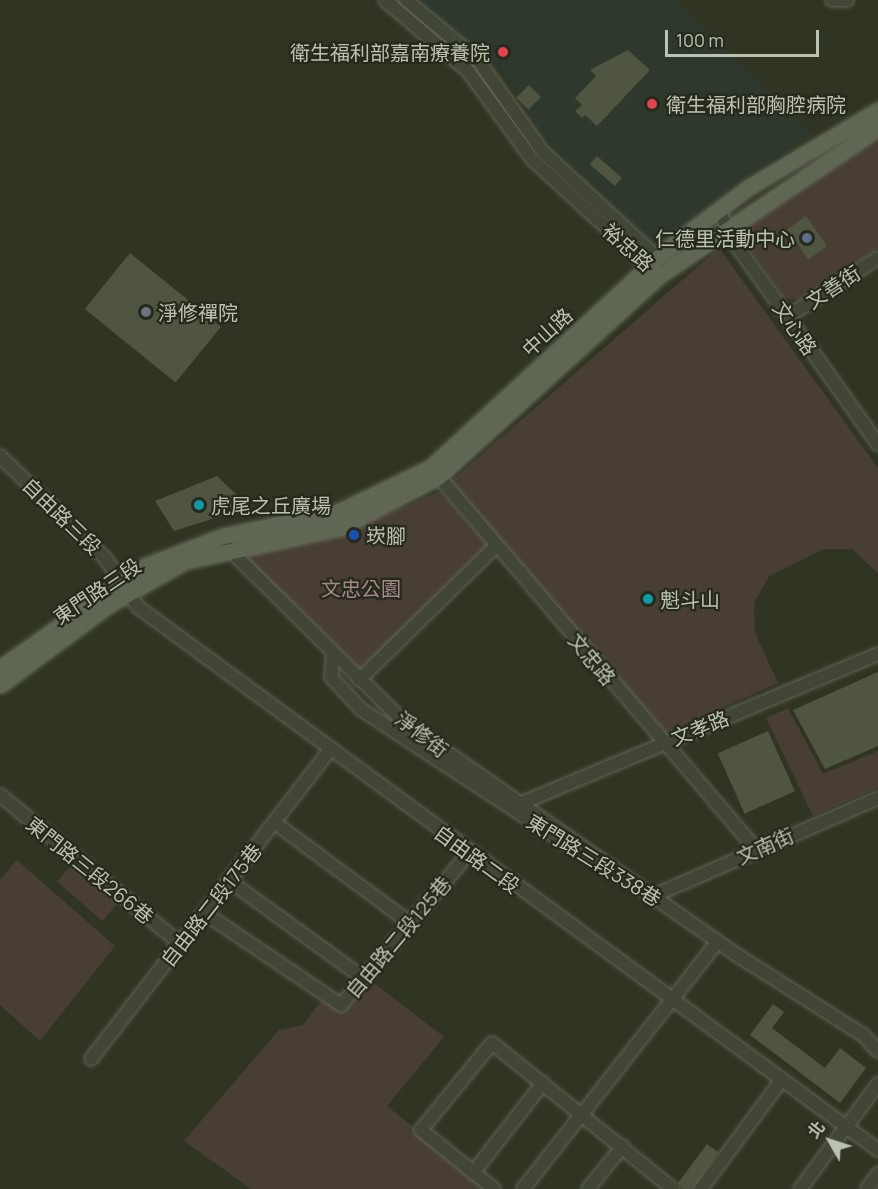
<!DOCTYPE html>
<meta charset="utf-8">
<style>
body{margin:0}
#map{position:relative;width:878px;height:1189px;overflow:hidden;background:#303523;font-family:Manrope,"Noto Sans TC",sans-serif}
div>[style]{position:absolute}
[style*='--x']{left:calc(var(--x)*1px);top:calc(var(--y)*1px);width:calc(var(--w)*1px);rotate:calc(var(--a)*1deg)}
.medical>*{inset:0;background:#2f382d}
.green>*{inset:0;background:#483e33;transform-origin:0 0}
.building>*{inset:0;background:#4f5540;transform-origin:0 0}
.roads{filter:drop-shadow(0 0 2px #5f6354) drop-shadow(0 0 2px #5f6354)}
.minor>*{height:12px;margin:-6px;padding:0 6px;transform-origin:6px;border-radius:6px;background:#414636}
.major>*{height:15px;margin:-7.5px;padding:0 7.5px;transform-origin:7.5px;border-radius:7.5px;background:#606654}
.dots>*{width:16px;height:16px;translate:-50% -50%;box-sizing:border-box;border:3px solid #262a1c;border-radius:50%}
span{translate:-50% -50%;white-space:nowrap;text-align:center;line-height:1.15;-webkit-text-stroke:4.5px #262a1c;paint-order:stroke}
.poi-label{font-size:20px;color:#bcc2b1}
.right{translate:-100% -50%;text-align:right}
.left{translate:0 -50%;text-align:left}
.street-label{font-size:20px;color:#bcc2b1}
.park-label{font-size:20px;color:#a5898a}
.north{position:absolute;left:800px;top:1111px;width:60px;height:60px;-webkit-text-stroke:4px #262a1c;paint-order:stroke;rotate:309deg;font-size:16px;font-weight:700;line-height:24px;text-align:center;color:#bcc2b1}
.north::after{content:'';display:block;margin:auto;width:21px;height:27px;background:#bcc2b1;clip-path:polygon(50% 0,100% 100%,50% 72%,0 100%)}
.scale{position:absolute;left:665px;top:30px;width:154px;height:27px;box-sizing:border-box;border:3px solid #bcc2b1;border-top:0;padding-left:8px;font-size:18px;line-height:21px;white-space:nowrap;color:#bcc2b1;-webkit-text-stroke:4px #262a1c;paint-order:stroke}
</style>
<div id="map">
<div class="medical">
<i style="clip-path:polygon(417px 0,676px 0,813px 135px,736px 184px,659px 250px,542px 135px,503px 73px)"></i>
</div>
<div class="green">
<i style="clip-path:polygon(878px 138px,878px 249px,798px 300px,784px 298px,742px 237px,755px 214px)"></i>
<i style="clip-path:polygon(719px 248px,878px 468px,878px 573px,852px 549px,824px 549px,769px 576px,754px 603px,755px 633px,778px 683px,665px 733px,450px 482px)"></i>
<i style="clip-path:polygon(440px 491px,488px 545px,359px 671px,235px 550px,352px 529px)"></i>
<i style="clip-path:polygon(788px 708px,823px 774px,878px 751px,878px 788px,813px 816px,766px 718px)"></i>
<i style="clip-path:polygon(17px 860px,115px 946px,40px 1041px,0 1005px,0 880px)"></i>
<i style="left:74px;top:862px;width:60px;height:26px;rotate:41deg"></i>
<i style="clip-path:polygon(369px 979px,444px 1037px,387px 1106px,492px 1189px,251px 1189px,184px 1141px,279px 1030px,303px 1025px,325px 996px,343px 1009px)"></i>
</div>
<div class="building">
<i style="clip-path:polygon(628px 50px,650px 70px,597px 126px,585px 115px,582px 118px,575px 111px,582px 105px,575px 98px,596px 76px,590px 70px)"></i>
<i style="left:529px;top:85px;width:17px;height:18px;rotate:45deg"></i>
<i style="left:597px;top:156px;width:33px;height:11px;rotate:41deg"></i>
<i style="left:806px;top:216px;width:37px;height:23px;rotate:55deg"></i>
<i style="left:130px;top:253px;width:117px;height:72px;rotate:39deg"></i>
<i style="clip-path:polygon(217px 476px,239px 497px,240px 510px,174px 531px,155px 501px)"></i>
<i style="clip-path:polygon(878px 672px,878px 746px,825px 769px,793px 710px)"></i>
<i style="left:768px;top:731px;width:66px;height:55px;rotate:66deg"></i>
<i style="clip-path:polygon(773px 1004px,784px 1012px,772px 1028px,825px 1068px,840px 1048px,866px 1068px,840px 1103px,750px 1035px)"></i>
<i style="clip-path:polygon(707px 1144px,718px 1152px,693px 1189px,683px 1189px,678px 1183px)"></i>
</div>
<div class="roads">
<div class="minor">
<i style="--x:385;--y:0;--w:109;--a:40.5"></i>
<i style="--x:468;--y:71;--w:110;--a:53.9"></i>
<i style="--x:533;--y:160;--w:166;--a:42.6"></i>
<i style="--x:406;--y:0;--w:94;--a:39.8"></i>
<i style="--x:478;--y:60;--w:113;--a:54.8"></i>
<i style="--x:543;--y:152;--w:156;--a:42.9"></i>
<i style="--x:657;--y:258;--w:9;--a:77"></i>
<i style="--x:832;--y:0;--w:15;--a:0"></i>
<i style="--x:718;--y:209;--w:38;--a:63"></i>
<i style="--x:735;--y:243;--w:247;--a:54.6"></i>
<i style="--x:787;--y:317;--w:108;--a:-33"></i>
<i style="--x:0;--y:456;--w:146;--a:44.2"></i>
<i style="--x:105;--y:558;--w:59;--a:56"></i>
<i style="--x:138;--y:607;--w:918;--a:36.27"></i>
<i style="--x:434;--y:471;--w:497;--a:49.6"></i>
<i style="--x:227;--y:547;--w:249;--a:44.7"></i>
<i style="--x:404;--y:722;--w:410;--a:35"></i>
<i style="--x:740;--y:957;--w:146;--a:32.4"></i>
<i style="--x:863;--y:1035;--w:22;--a:47"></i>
<i style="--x:333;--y:655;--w:22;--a:95"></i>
<i style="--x:331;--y:677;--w:45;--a:46.8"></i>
<i style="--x:362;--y:710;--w:246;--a:33.2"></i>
<i style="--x:359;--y:680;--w:192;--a:-44.4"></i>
<i style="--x:0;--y:795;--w:234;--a:39.5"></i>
<i style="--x:522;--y:803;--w:386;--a:-22.7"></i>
<i style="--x:275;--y:823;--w:168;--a:36.5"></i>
<i style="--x:231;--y:882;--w:163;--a:36"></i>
<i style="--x:653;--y:896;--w:245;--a:-23.5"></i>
<i style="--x:206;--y:914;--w:163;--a:34"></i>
<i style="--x:341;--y:1005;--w:197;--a:-49.9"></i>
<i style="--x:91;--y:1059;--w:391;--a:-52.3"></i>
<i style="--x:473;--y:1173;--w:114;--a:-52.1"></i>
<i style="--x:494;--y:1189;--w:94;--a:-141.1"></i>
<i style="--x:421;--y:1130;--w:112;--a:-50.8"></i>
<i style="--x:492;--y:1043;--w:233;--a:38.9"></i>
<i style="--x:523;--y:1189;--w:315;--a:-51.8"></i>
<i style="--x:588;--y:1189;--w:55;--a:-50.9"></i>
<i style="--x:701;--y:1189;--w:134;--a:-53.5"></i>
<i style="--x:800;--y:1189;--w:131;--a:-53.4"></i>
<i style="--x:867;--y:1189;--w:19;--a:-54"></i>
</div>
<div class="major">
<i style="--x:0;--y:668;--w:177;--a:-35.1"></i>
<i style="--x:145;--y:566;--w:84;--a:-21"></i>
<i style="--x:223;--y:536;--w:117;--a:-11.8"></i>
<i style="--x:338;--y:512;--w:103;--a:-25.8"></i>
<i style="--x:431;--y:467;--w:321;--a:-42.7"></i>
<i style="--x:667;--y:249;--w:103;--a:-37.1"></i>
<i style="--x:749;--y:187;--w:150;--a:-30.8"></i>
<i style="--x:0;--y:685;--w:137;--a:-36.4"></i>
<i style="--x:110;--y:604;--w:86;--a:-29.8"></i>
<i style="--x:185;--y:561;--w:161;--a:-12.2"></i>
<i style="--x:342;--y:527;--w:108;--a:-27.5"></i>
<i style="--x:438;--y:477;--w:300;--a:-42.3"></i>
<i style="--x:660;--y:275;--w:263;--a:-34"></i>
</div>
</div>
<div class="dots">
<i style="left:503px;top:52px;background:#e0444e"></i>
<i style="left:652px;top:104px;background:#e0444e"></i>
<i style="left:807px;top:238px;background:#5c6f8a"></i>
<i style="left:146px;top:312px;background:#6b7280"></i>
<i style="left:199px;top:505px;background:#0f9aa8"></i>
<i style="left:354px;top:535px;background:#1a4fb4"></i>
<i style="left:648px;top:599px;background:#0f9aa8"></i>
</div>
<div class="poi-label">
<span class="right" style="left:490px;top:52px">衛生福利部嘉南療養院</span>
<span class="left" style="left:666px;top:104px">衛生福利部胸腔病院</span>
<span class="right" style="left:795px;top:238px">仁德里活動中心</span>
<span class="left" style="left:158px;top:312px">淨修禪院</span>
<span class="left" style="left:211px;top:505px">虎尾之丘廣場</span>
<span class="left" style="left:366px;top:535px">崁腳</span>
<span class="left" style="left:660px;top:599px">魁斗山</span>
</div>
<div class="street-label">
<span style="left:628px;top:247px;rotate:42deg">裕忠路</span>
<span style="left:833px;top:287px;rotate:-33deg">文善街</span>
<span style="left:795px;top:328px;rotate:55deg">文心路</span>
<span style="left:547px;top:332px;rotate:-43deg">中山路</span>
<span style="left:62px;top:516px;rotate:44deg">自由路三段</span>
<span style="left:97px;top:591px;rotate:-34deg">東門路三段</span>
<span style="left:592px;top:659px;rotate:50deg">文忠路</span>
<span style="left:700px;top:728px;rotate:-22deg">文孝路</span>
<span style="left:422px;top:734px;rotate:38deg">淨修街</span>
<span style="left:765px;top:846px;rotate:-24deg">文南街</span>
<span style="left:477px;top:859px;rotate:36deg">自由路二段</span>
<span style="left:594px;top:860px;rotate:32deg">東門路三段338巷</span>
<span style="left:90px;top:870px;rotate:39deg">東門路三段266巷</span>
<span style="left:211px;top:905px;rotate:-52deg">自由路二段175巷</span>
<span style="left:398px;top:937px;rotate:-50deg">自由路二段125巷</span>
</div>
<div class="park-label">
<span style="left:361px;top:588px">文忠公園</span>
</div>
<div class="north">北</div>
<div class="scale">100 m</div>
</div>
